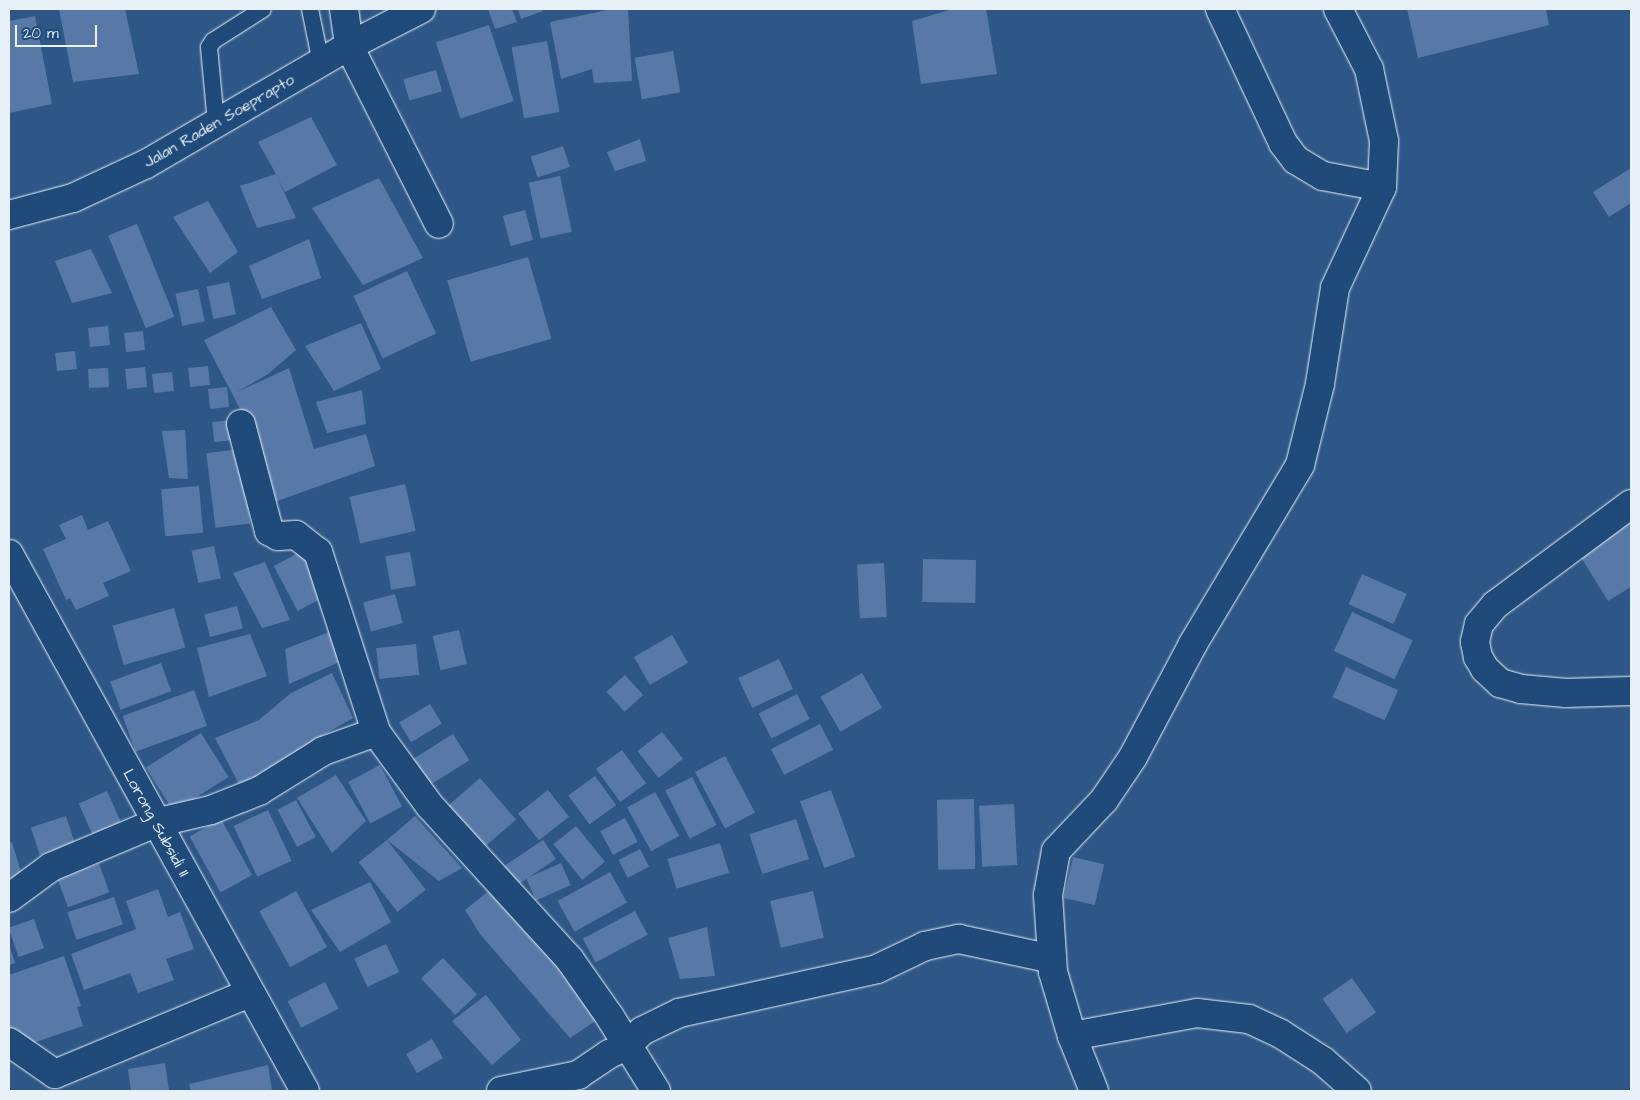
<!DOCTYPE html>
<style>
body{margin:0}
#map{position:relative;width:1640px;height:1100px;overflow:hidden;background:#2e5787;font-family:"Architects Daughter",sans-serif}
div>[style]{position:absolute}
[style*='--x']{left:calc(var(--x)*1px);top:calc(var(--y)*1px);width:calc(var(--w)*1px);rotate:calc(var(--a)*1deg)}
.building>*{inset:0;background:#5879a7;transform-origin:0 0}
.roads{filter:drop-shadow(0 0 1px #e8f1f8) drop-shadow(0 0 1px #e8f1f8)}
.service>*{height:16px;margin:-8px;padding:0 8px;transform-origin:8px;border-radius:8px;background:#1f4a7a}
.minor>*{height:28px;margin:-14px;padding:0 14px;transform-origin:14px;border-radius:14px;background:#1f4a7a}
.trunk>*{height:28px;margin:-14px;padding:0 14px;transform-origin:14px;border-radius:14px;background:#1f4a7a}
span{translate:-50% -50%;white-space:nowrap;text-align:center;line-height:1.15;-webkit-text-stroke:5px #1f4a7a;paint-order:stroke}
.street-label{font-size:16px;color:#e8f1f8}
.frame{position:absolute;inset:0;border:10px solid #e8f1f8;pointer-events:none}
.scale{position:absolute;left:15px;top:25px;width:82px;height:22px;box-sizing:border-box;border:2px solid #e8f1f8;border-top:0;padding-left:6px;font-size:15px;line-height:18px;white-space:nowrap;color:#e8f1f8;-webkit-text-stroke:4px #1f4a7a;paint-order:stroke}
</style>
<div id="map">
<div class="building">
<i style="clip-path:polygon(59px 9px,125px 9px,139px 74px,73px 82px)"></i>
<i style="clip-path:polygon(488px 9px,512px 9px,517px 22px,495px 29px)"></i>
<i style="clip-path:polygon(518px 9px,542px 9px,543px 11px,521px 19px)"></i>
<i style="clip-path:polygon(612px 9px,628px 9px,632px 81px,594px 83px,592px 69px,561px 79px,550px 22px)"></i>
<i style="clip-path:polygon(986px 9px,997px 74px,921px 84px,912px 21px,953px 9px)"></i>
<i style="clip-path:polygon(1407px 9px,1546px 9px,1549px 25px,1418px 58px)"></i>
<i style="clip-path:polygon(35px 16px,52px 104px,9px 113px,9px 21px)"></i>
<i style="left:489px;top:25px;width:80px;height:56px;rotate:72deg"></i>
<i style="left:547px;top:41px;width:72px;height:36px;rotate:80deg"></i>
<i style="left:673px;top:51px;width:42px;height:39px;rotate:80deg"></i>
<i style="left:436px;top:70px;width:22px;height:34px;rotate:74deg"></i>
<i style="clip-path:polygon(311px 117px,337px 165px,285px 192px,278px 179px,296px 218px,257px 228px,240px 186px,276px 174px,258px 142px)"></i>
<i style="clip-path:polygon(640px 139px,646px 161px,615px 171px,607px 152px)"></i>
<i style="left:563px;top:146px;width:22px;height:34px;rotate:72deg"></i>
<i style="clip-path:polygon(1631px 168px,1631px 203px,1609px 217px,1593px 192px)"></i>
<i style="left:560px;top:176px;width:57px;height:32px;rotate:78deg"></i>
<i style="clip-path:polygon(379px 178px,423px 258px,363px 285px,312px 208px)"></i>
<i style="clip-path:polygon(208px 201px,238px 252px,210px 273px,173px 217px)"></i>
<i style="left:525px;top:210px;width:31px;height:23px;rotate:75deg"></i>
<i style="left:137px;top:224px;width:100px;height:31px;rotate:68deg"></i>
<i style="clip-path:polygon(309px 239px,321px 278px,262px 299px,249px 266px)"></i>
<i style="clip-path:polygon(91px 249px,112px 293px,72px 303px,55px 261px)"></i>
<i style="left:528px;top:257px;width:85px;height:84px;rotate:74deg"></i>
<i style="left:407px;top:271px;width:69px;height:59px;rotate:65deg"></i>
<i style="left:229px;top:282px;width:33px;height:23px;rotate:78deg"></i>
<i style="left:198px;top:289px;width:33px;height:23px;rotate:78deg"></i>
<i style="clip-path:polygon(271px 307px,296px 350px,268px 374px,237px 392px,289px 368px,314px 449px,366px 434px,375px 466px,266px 505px,250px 428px,204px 340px)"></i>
<i style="clip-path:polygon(361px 323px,381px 369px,334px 391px,305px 346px)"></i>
<i style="left:108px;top:326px;width:19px;height:20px;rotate:84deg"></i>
<i style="left:143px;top:331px;width:19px;height:19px;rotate:84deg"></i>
<i style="left:75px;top:351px;width:18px;height:20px;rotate:84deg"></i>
<i style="left:208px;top:366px;width:19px;height:20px;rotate:84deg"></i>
<i style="left:145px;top:367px;width:20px;height:20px;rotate:84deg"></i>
<i style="left:108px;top:368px;width:19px;height:20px;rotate:87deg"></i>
<i style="left:172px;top:372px;width:19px;height:20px;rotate:84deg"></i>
<i style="left:227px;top:387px;width:20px;height:19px;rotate:84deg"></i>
<i style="clip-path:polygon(362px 390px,366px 424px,327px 433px,316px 402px)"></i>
<i style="left:232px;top:420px;width:20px;height:20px;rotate:84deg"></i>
<i style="clip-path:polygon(185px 430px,188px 479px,169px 478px,162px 431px)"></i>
<i style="left:241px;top:449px;width:75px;height:35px;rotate:83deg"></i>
<i style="left:405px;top:484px;width:48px;height:57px;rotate:77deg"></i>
<i style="left:199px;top:486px;width:47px;height:38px;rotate:85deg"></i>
<i style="clip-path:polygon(82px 515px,88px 530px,108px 521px,131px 571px,103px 583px,109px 596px,76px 610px,70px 598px,66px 600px,43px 549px,66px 539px,59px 525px)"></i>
<i style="clip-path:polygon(1631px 522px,1631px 587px,1608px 601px,1579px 554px)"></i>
<i style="left:214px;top:546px;width:33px;height:23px;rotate:78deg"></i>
<i style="left:302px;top:551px;width:51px;height:32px;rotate:62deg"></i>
<i style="left:410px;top:552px;width:34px;height:25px;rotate:80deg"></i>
<i style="left:923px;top:559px;width:53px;height:43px;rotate:1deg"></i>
<i style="clip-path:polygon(265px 562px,290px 620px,262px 628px,233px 573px)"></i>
<i style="left:884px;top:563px;width:54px;height:27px;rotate:87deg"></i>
<i style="left:1362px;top:574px;width:49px;height:33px;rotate:24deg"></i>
<i style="left:395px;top:594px;width:30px;height:33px;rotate:75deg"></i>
<i style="left:237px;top:606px;width:23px;height:34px;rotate:75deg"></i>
<i style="left:174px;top:608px;width:41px;height:64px;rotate:74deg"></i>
<i style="left:1352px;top:612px;width:67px;height:43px;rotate:25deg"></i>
<i style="clip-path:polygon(337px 629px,344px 660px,289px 684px,285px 649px)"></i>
<i style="left:459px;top:630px;width:35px;height:27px;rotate:77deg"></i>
<i style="clip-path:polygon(250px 634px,267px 676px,209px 697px,197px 648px)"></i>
<i style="left:672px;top:635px;width:32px;height:44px;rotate:60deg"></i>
<i style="left:416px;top:644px;width:31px;height:40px;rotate:84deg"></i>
<i style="left:779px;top:659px;width:33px;height:45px;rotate:65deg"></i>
<i style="left:161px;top:663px;width:30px;height:54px;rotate:70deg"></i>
<i style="left:1346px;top:667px;width:57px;height:33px;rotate:24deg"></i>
<i style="clip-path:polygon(332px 673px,353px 718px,318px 738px,283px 765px,242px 790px,215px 738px,259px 720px,291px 693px)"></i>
<i style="left:862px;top:673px;width:40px;height:48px;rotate:60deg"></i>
<i style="left:625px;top:675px;width:27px;height:25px;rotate:48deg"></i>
<i style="left:194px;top:690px;width:38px;height:76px;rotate:70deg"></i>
<i style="left:797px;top:694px;width:28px;height:43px;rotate:63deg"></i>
<i style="left:430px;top:704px;width:23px;height:36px;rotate:59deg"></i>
<i style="left:820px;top:724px;width:29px;height:55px;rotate:63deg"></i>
<i style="left:662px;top:732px;width:34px;height:31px;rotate:52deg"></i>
<i style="left:201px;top:733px;width:52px;height:65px;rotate:58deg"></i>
<i style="left:453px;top:734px;width:31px;height:50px;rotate:58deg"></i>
<i style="left:622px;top:750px;width:41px;height:32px;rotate:54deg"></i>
<i style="left:725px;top:756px;width:64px;height:34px;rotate:62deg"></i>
<i style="left:380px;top:765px;width:47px;height:36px;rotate:62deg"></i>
<i style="clip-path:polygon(336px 775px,366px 821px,332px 853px,297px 798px)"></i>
<i style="left:595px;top:776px;width:36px;height:33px;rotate:54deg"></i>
<i style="left:692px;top:777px;width:54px;height:30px;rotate:63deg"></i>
<i style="left:480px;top:778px;width:55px;height:43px;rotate:49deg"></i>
<i style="left:548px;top:790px;width:34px;height:38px;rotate:52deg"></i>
<i style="left:831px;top:790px;width:71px;height:33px;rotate:70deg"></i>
<i style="left:107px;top:791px;width:34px;height:31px;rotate:66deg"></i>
<i style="left:655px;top:792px;width:50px;height:32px;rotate:61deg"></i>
<i style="left:974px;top:799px;width:70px;height:37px;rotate:89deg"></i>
<i style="left:296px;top:800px;width:42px;height:21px;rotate:62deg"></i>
<i style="left:1014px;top:804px;width:61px;height:35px;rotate:87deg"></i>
<i style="left:268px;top:810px;width:56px;height:38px;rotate:65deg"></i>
<i style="left:66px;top:816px;width:29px;height:37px;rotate:72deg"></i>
<i style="clip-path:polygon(415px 816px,462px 868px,439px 881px,387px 840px)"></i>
<i style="left:625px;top:818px;width:27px;height:28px;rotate:62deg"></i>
<i style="left:221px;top:819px;width:64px;height:36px;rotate:61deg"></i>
<i style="left:796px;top:819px;width:42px;height:49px;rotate:72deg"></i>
<i style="left:576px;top:826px;width:46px;height:29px;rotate:51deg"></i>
<i style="left:387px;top:840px;width:63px;height:36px;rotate:52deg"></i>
<i style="left:543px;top:840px;width:23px;height:48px;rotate:56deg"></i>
<i style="clip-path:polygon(12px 842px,23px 879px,9px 883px,9px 843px)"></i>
<i style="left:720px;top:843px;width:31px;height:55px;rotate:73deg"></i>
<i style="left:640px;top:849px;width:20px;height:24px;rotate:63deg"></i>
<i style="left:1073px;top:857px;width:32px;height:42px;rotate:13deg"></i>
<i style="left:561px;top:863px;width:24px;height:38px;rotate:66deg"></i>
<i style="left:99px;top:864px;width:30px;height:44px;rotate:70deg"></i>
<i style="left:610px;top:872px;width:35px;height:60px;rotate:61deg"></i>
<i style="clip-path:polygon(370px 882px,391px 922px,340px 952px,311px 910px)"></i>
<i style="clip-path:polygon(158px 889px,168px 917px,180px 912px,194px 949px,166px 959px,174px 980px,138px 993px,130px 973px,84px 990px,71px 954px,136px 929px,126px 901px)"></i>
<i style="clip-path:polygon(490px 890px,559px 962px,600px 1018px,570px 1038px,480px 934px,465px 910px)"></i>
<i style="left:296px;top:891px;width:64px;height:42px;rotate:61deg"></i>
<i style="left:813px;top:891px;width:48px;height:44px;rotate:77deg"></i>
<i style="left:114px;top:897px;width:29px;height:49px;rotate:72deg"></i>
<i style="left:635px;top:911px;width:27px;height:59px;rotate:62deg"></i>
<i style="left:34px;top:919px;width:31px;height:27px;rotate:71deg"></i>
<i style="clip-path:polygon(707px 927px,715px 976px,680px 979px,668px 938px)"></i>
<i style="clip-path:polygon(9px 944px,15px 963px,9px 965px)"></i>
<i style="left:386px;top:944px;width:31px;height:35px;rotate:65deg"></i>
<i style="clip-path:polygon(64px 956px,81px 1006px,77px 1007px,83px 1026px,21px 1047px,14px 1028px,9px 1030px,9px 975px)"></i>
<i style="left:443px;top:958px;width:50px;height:30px;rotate:47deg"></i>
<i style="left:1352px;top:978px;width:42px;height:36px;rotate:55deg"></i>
<i style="left:325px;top:982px;width:30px;height:42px;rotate:63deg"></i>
<i style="clip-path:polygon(486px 995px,521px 1040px,492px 1065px,452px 1021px)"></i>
<i style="left:432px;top:1039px;width:22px;height:30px;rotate:60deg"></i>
<i style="clip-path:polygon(165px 1063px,169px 1091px,131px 1091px,128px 1069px)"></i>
<i style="clip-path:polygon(268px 1065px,272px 1091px,191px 1091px,189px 1084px)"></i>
</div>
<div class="roads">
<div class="service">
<i style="--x:310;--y:9;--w:55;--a:78.5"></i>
<i style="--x:216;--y:123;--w:76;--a:-95.3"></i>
<i style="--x:209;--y:47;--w:7;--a:-56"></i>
<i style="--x:213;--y:41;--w:59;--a:-32.6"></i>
</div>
<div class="minor">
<i style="--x:344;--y:9;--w:37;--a:82"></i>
<i style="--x:349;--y:46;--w:199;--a:63.2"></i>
<i style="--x:1220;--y:9;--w:148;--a:64.8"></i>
<i style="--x:1283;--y:143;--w:21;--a:53"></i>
<i style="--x:1296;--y:160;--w:31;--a:31"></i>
<i style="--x:1323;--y:176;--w:60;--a:10.6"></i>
<i style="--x:1338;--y:9;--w:68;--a:62.7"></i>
<i style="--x:1369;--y:69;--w:74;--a:78.2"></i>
<i style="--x:1384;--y:141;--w:46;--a:92.5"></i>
<i style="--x:1382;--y:187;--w:111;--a:115"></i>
<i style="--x:1335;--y:288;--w:97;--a:98.9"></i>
<i style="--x:1320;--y:384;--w:83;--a:103.9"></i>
<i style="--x:1300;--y:465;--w:209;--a:120.9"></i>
<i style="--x:1193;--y:644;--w:128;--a:118"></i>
<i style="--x:1133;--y:757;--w:52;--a:124"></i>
<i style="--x:1104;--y:800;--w:70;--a:133.3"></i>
<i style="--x:1056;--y:851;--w:45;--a:100.3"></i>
<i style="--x:1048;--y:895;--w:77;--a:86.3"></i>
<i style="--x:1053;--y:972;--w:67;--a:73.5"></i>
<i style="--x:1072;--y:1036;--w:127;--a:-10.4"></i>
<i style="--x:1197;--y:1013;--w:52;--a:6.6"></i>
<i style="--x:1249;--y:1019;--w:35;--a:25"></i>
<i style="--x:1281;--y:1034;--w:50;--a:32.7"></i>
<i style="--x:1323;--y:1061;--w:45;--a:41.4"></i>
<i style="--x:241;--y:424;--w:111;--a:75.3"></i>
<i style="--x:269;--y:531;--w:10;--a:29"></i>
<i style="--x:278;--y:536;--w:18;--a:-3"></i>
<i style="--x:296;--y:535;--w:28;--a:38"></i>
<i style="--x:318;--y:552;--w:189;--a:72.1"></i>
<i style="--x:376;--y:732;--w:92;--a:53.9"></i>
<i style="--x:430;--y:806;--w:208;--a:47.7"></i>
<i style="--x:570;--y:960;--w:70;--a:54.9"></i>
<i style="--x:610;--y:1017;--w:87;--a:58.1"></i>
<i style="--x:1631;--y:504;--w:169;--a:143.4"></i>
<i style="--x:1495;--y:605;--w:25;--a:130"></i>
<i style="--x:1479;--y:624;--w:18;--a:103"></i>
<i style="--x:1475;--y:642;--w:15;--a:79"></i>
<i style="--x:1478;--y:657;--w:14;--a:60"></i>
<i style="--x:1485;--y:669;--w:21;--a:43"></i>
<i style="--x:1500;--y:683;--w:22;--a:16"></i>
<i style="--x:1521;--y:689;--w:45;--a:5.1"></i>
<i style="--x:1566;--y:693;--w:65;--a:-1.8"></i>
<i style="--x:9;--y:554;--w:613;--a:61.14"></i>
<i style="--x:9;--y:898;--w:52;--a:-36.4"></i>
<i style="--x:51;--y:867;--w:113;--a:-22.9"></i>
<i style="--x:155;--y:823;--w:57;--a:-13.1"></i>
<i style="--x:211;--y:810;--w:52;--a:-21.6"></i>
<i style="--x:259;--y:791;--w:75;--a:-32"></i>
<i style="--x:323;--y:751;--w:56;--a:-19.7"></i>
<i style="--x:1072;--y:1036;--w:59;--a:68.2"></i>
<i style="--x:9;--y:1042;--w:56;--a:34.8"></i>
<i style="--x:55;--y:1074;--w:211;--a:-22.6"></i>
<i style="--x:501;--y:1091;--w:79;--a:-11.7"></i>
<i style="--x:578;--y:1075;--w:37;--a:-34"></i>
<i style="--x:609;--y:1054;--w:20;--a:-24"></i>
<i style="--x:627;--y:1046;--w:21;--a:-45"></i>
<i style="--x:642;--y:1031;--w:41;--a:-25.9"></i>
<i style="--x:679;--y:1013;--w:203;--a:-12.5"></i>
<i style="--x:877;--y:969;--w:53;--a:-25.6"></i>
<i style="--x:925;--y:946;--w:35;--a:-12"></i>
<i style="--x:959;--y:939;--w:95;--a:12.1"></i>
</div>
<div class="trunk">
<i style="--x:9;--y:215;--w:66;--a:-14.9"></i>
<i style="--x:73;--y:198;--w:81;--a:-25"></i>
<i style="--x:146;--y:164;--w:235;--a:-30.2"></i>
<i style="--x:349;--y:46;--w:81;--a:-27.2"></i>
</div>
</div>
<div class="street-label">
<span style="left:219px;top:121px;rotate:-30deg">Jalan Raden Soeprapto</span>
<span style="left:156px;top:823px;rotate:61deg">Lorong Subsidi II</span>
</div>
<div class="frame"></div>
<div class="scale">20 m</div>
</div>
